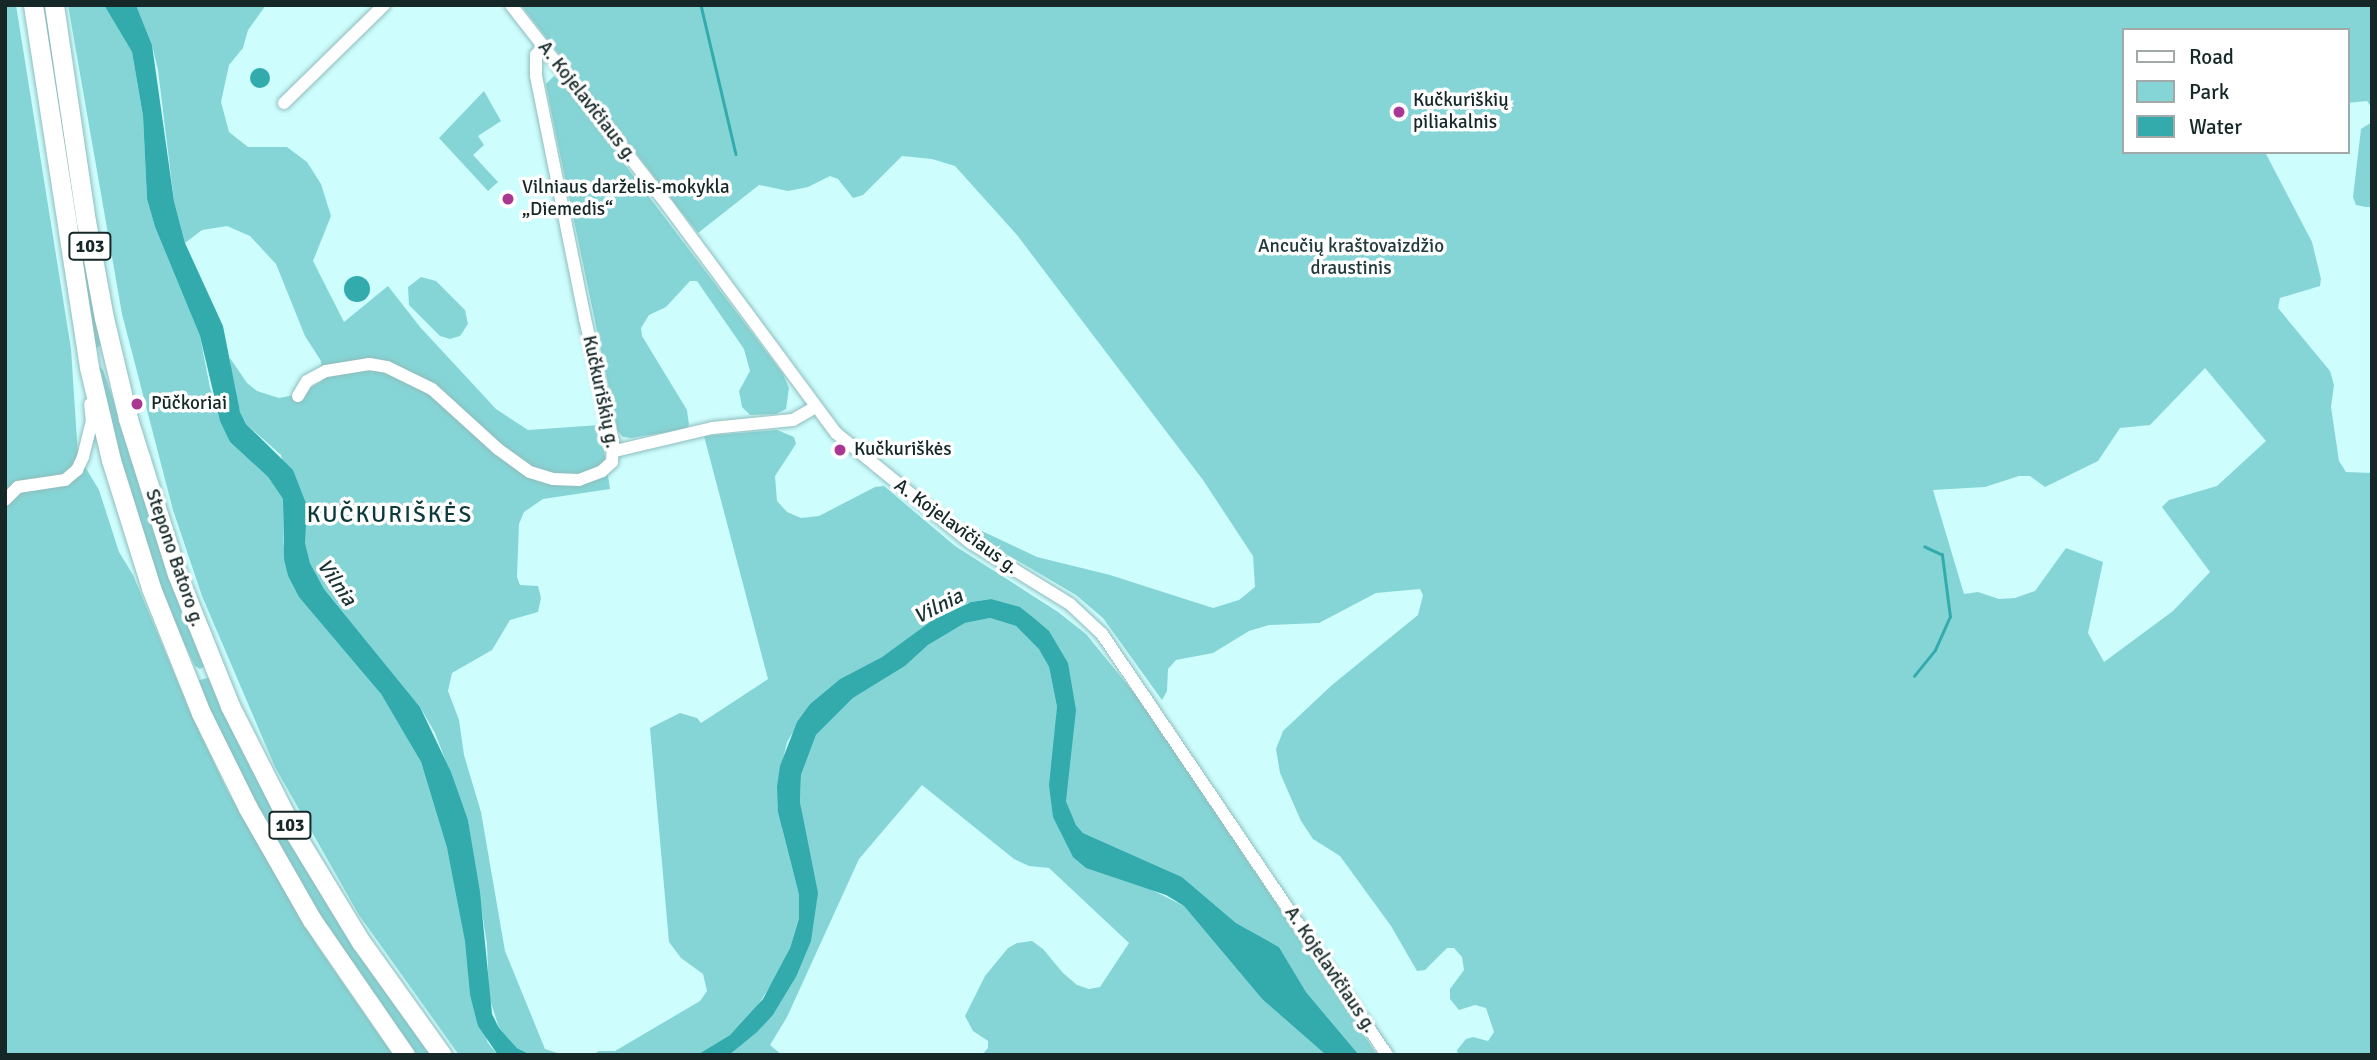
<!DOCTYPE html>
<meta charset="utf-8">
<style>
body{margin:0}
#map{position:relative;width:2377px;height:1060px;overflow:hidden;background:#cefdfd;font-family:Signika,sans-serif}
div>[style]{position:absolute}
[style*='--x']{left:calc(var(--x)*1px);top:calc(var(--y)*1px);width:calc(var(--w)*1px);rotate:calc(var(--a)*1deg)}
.green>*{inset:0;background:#86d5d6}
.water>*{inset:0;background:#33abad}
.round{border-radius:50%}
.stream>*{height:2.5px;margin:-1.25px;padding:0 1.25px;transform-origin:1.25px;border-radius:1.25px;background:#33abad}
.roads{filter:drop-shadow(0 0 2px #8fbcbd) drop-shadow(0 0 2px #8fbcbd)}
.street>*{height:12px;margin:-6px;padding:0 6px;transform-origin:6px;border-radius:6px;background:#fff}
.primary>*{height:19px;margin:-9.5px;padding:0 9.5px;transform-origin:9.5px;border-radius:9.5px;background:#fff}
.dots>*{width:19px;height:19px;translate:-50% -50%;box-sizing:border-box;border:4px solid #fff;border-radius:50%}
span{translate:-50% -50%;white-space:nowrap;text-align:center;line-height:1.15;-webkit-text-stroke:7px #fff;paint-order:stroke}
.shield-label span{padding:2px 5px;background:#fff;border:2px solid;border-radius:5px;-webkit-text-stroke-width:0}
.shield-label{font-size:18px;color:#152727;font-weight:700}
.poi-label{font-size:19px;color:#152727}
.left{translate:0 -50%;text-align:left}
.street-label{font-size:19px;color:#152727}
.park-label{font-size:19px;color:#20393a}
.water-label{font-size:21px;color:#193333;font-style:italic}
.quarter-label{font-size:23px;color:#0d3b3c;letter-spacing:2px}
.frame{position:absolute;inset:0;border:7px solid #152727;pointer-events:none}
.legend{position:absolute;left:2122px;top:28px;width:228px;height:126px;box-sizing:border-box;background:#fff;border:2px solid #a1a9a9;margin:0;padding:9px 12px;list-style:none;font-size:21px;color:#152727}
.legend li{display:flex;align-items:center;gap:14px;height:35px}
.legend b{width:35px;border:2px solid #a1a9a9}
</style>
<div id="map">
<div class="green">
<i style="clip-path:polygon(5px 5px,16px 5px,71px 349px,78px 455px,99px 490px,119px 552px,133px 575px,192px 716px,227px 790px,318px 947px,393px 1055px,5px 1055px)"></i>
<i style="clip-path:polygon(68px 5px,104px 5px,132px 52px,143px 116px,147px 199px,155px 227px,200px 336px,210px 388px,230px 442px,268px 477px,283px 499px,283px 541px,288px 576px,299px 596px,381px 694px,421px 762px,447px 848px,458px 900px,466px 941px,470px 995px,488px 1043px,498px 1055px,459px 1055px,359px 915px,275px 767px,202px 596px,173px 510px,122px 314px)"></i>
<i style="clip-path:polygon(136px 5px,266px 5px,248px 30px,243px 48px,229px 65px,221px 102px,229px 132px,248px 147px,287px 147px,307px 162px,321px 184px,331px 216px,313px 261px,344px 322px,388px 286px,420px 327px,496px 409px,528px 430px,600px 425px,610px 489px,543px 499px,524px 512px,519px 524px,517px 577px,520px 585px,538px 586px,541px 598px,538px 612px,510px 620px,492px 650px,452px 673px,448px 691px,459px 720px,464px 755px,481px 812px,505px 951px,545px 1049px,564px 1055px,531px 1055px,517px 1048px,499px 1028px,489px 996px,487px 945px,468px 820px,435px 733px,420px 707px,324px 589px,310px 563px,281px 455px,246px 424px,240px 412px,231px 380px,230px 358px,247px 383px,257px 391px,279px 398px,300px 394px,322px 381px,321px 361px,305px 336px,276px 264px,250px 236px,227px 226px,202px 230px,185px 243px,174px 201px,158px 70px,152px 45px)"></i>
<i style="clip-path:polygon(evenodd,521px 5px,2372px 5px,2372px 108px,2367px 101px,2347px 103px,2347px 30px,2123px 30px,2123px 152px,2265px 152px,2312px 242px,2321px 279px,2320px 286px,2280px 298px,2278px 308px,2330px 371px,2334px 385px,2331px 407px,2339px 461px,2346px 472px,2372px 473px,2372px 1055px,1458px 1055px,1457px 1050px,1466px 1039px,1473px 1037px,1488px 1041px,1494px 1032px,1486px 1008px,1475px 1005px,1459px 1010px,1450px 999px,1450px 989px,1464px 970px,1462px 957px,1454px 948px,1447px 948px,1425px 970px,1417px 971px,1391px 926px,1340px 856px,1313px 839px,1301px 821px,1280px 773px,1276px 749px,1283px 731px,1332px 685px,1418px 615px,1423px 595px,1420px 589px,1376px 593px,1319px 623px,1269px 625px,1249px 631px,1213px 653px,1176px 660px,1168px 669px,1167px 691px,1162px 700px,1103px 618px,1076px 595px,974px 535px,982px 531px,1037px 557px,1110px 575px,1213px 608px,1239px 600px,1255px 587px,1253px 556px,1203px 480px,1017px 235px,955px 166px,932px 159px,902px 156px,863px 195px,853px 198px,838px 179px,830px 176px,808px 187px,788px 191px,759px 185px,698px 233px,521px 5px,2205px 368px,2266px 441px,2217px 486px,2169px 500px,2162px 507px,2210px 572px,2173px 611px,2104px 662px,2088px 633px,2103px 562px,2066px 548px,2035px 591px,2015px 598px,1999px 599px,1978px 592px,1964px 594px,1933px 490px,1985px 487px,2019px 476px,2030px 476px,2045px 487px,2098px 461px,2120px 428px,2150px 425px,2205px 368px)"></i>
<i style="clip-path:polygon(51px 72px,60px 106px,101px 345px,98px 347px,94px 347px)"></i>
<i style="clip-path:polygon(554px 76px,564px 84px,783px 374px,789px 388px,786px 409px,776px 414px,750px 415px,742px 407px,739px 391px,750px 371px,744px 349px,697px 281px,690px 281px,666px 307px,649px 315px,641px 328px,642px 336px,687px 410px,689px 425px,686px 429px,631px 438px,623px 437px,618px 431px,554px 125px,546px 84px)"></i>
<i style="clip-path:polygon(484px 91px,501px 121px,478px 136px,484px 145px,473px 155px,498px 182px,488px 191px,439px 138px)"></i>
<i style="clip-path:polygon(2372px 122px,2372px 207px,2366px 207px,2356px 205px,2353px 197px,2361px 129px)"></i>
<i style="clip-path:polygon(421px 277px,436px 281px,465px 310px,468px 324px,460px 336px,450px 339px,440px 336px,409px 305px,408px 287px)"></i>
<i style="clip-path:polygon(97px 365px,103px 370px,205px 666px,200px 669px,195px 666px,155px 581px,133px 517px)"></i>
<i style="clip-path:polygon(777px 430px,794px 437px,796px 444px,775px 476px,777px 501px,787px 512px,801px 518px,819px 516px,875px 487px,884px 486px,955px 546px,1058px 612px,1086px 634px,1143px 704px,1377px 1055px,1359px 1055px,1306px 992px,1279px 947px,1236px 923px,1182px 877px,1083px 833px,1076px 825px,1066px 801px,1068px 663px,991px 599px,971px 602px,950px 610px,882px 657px,840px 679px,810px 704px,787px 742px,777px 786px,783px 832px,799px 895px,799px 917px,790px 948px,775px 979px,754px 1011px,730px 1035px,697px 1055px,592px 1055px,599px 1051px,615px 1051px,700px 1001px,707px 991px,703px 974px,681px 958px,669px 942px,650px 728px,680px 713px,697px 718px,701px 723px,768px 679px,704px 436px)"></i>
<i style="clip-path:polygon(990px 618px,1016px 626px,1040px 649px,1049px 667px,1057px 707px,1053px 817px,1148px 888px,1184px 906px,1262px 999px,1326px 1055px,982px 1055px,988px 1048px,988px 1041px,973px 1031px,965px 1016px,985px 976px,1008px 948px,1017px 943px,1032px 941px,1043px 949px,1063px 973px,1077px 985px,1089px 989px,1100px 987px,1129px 943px,1049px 868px,1029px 866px,1014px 859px,922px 785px,859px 859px,787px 1017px,770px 1045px,782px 1055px,729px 1055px,773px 1015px,796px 977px,804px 826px,800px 802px,801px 775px,816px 735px,853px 698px,905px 666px,928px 645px,965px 623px)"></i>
<i style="clip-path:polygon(210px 677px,435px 1055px,412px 1055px,359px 982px,250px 800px,197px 681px)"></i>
</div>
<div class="water">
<i style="clip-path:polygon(104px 5px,136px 5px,152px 45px,174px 201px,185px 243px,223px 326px,240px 412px,246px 424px,293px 470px,307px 506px,305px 543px,310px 563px,324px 589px,420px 707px,451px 772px,468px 820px,480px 892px,492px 1014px,499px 1028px,517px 1048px,531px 1055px,498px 1055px,478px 1026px,470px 995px,465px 941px,447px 848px,421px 762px,381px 694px,299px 597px,288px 576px,284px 559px,283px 499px,268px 477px,230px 442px,220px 421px,200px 336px,155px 227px,147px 199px,143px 116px,132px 52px)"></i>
<i class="round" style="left:250px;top:68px;width:20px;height:20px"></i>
<i class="round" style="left:344px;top:276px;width:26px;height:26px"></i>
<i style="clip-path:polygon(991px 599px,1020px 607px,1035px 619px,1049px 631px,1068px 663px,1076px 710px,1066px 801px,1076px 825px,1083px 833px,1182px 877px,1236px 923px,1279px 947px,1306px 992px,1359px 1055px,1326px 1055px,1262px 999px,1184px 906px,1166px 895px,1086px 868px,1073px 857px,1053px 817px,1049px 785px,1057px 707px,1049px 667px,1039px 649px,1016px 626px,990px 618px,965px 623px,928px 645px,905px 666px,853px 698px,816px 735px,801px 775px,800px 802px,818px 893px,811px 941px,796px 977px,773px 1015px,757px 1032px,729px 1055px,697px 1055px,730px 1035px,763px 999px,790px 948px,799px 918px,799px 895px,778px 812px,777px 786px,780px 766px,797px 722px,810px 704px,840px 679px,882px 657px,933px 620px,971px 602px)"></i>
</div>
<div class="stream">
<i style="--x:701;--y:5;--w:153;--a:76.8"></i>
<i style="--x:1914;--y:676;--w:33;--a:-51"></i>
<i style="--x:1935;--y:650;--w:36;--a:-66"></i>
<i style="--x:1950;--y:617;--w:63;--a:-97.4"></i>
<i style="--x:1942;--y:555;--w:19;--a:-155"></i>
</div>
<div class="roads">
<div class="street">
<i style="--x:511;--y:5;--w:255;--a:52"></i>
<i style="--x:668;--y:206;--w:282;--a:53.5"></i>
<i style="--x:836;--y:433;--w:174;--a:39.2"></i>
<i style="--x:971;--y:543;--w:116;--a:31.6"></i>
<i style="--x:1070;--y:604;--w:44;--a:43.2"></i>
<i style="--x:1102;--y:634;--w:508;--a:55.9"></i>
<i style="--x:284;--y:103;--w:140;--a:-44.4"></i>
<i style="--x:298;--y:396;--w:17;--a:-59"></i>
<i style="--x:307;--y:381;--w:21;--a:-28"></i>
<i style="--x:326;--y:371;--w:44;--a:-9.2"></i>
<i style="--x:369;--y:364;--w:18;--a:9"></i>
<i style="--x:387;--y:367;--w:50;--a:26.1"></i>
<i style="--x:432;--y:389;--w:89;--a:42.3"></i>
<i style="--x:498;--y:449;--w:39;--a:36"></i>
<i style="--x:530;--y:472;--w:24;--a:17"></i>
<i style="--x:553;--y:479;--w:26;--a:2"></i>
<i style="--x:579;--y:480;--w:25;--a:-21"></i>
<i style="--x:602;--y:471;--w:13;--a:-42"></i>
<i style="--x:612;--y:462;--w:21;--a:-87"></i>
<i style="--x:613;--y:441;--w:125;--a:-102.9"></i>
<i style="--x:585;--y:319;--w:248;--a:-101.4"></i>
<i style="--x:536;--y:76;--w:21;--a:-90"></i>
<i style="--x:536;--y:55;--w:12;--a:-48"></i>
<i style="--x:615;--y:451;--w:100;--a:-13.3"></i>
<i style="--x:712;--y:428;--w:81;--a:-5.6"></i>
<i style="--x:793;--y:420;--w:24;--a:-30"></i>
<i style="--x:5;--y:500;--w:18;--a:-45"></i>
<i style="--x:18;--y:487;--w:48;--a:-8.5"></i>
<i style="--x:65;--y:480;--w:16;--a:-40"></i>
<i style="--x:77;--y:470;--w:14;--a:-65"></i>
<i style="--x:83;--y:457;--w:36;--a:-76"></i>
<i style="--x:92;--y:422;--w:18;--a:-96"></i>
</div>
<div class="primary">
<i style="--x:33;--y:5;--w:366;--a:81.2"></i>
<i style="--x:89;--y:367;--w:96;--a:76.7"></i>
<i style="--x:111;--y:460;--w:134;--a:72.6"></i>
<i style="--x:151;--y:588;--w:135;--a:68.2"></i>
<i style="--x:201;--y:713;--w:106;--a:63.7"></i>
<i style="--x:248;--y:808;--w:129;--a:60.3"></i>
<i style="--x:312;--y:920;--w:164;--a:55.4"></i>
<i style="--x:54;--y:5;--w:218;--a:81.6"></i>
<i style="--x:86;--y:221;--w:99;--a:79.5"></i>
<i style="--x:104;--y:318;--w:104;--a:76.6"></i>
<i style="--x:128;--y:419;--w:163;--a:72.5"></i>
<i style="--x:177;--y:574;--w:142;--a:68.1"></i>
<i style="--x:230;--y:706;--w:141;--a:63.1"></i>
<i style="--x:294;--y:832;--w:129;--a:58.7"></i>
<i style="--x:361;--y:942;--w:139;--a:54.4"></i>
</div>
</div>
<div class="dots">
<i style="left:1399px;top:112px;background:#aa3792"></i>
<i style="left:508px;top:199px;background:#aa3792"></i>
<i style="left:137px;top:404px;background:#aa3792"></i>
<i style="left:840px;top:450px;background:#aa3792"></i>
</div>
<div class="shield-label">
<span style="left:90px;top:246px">103</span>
<span style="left:290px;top:825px">103</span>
</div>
<div class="poi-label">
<span class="left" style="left:1413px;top:112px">Kučkuriškių<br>piliakalnis</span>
<span class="left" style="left:522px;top:199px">Vilniaus darželis-mokykla<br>„Diemedis“</span>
<span class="left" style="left:151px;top:404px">Pūčkoriai</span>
<span class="left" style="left:854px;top:450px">Kučkuriškės</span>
</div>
<div class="street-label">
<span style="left:587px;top:102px;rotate:52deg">A. Kojelavičiaus g.</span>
<span style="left:600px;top:392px;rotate:78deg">Kučkuriškių g.</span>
<span style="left:956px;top:527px;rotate:36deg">A. Kojelavičiaus g.</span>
<span style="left:174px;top:558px;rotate:71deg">Stepono Batoro g.</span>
<span style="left:1330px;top:970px;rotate:56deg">A. Kojelavičiaus g.</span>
</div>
<div class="park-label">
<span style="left:1351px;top:258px">Ancučių kraštovaizdžio<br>draustinis</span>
</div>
<div class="water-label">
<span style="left:337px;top:582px;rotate:55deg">Vilnia</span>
<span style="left:938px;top:606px;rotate:-27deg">Vilnia</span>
</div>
<div class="quarter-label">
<span style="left:390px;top:515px">KUČKURIŠKĖS</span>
</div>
<div class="frame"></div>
<ul class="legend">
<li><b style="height:9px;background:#fff"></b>Road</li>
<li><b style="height:19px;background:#86d5d6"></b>Park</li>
<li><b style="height:19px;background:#33abad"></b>Water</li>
</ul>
</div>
